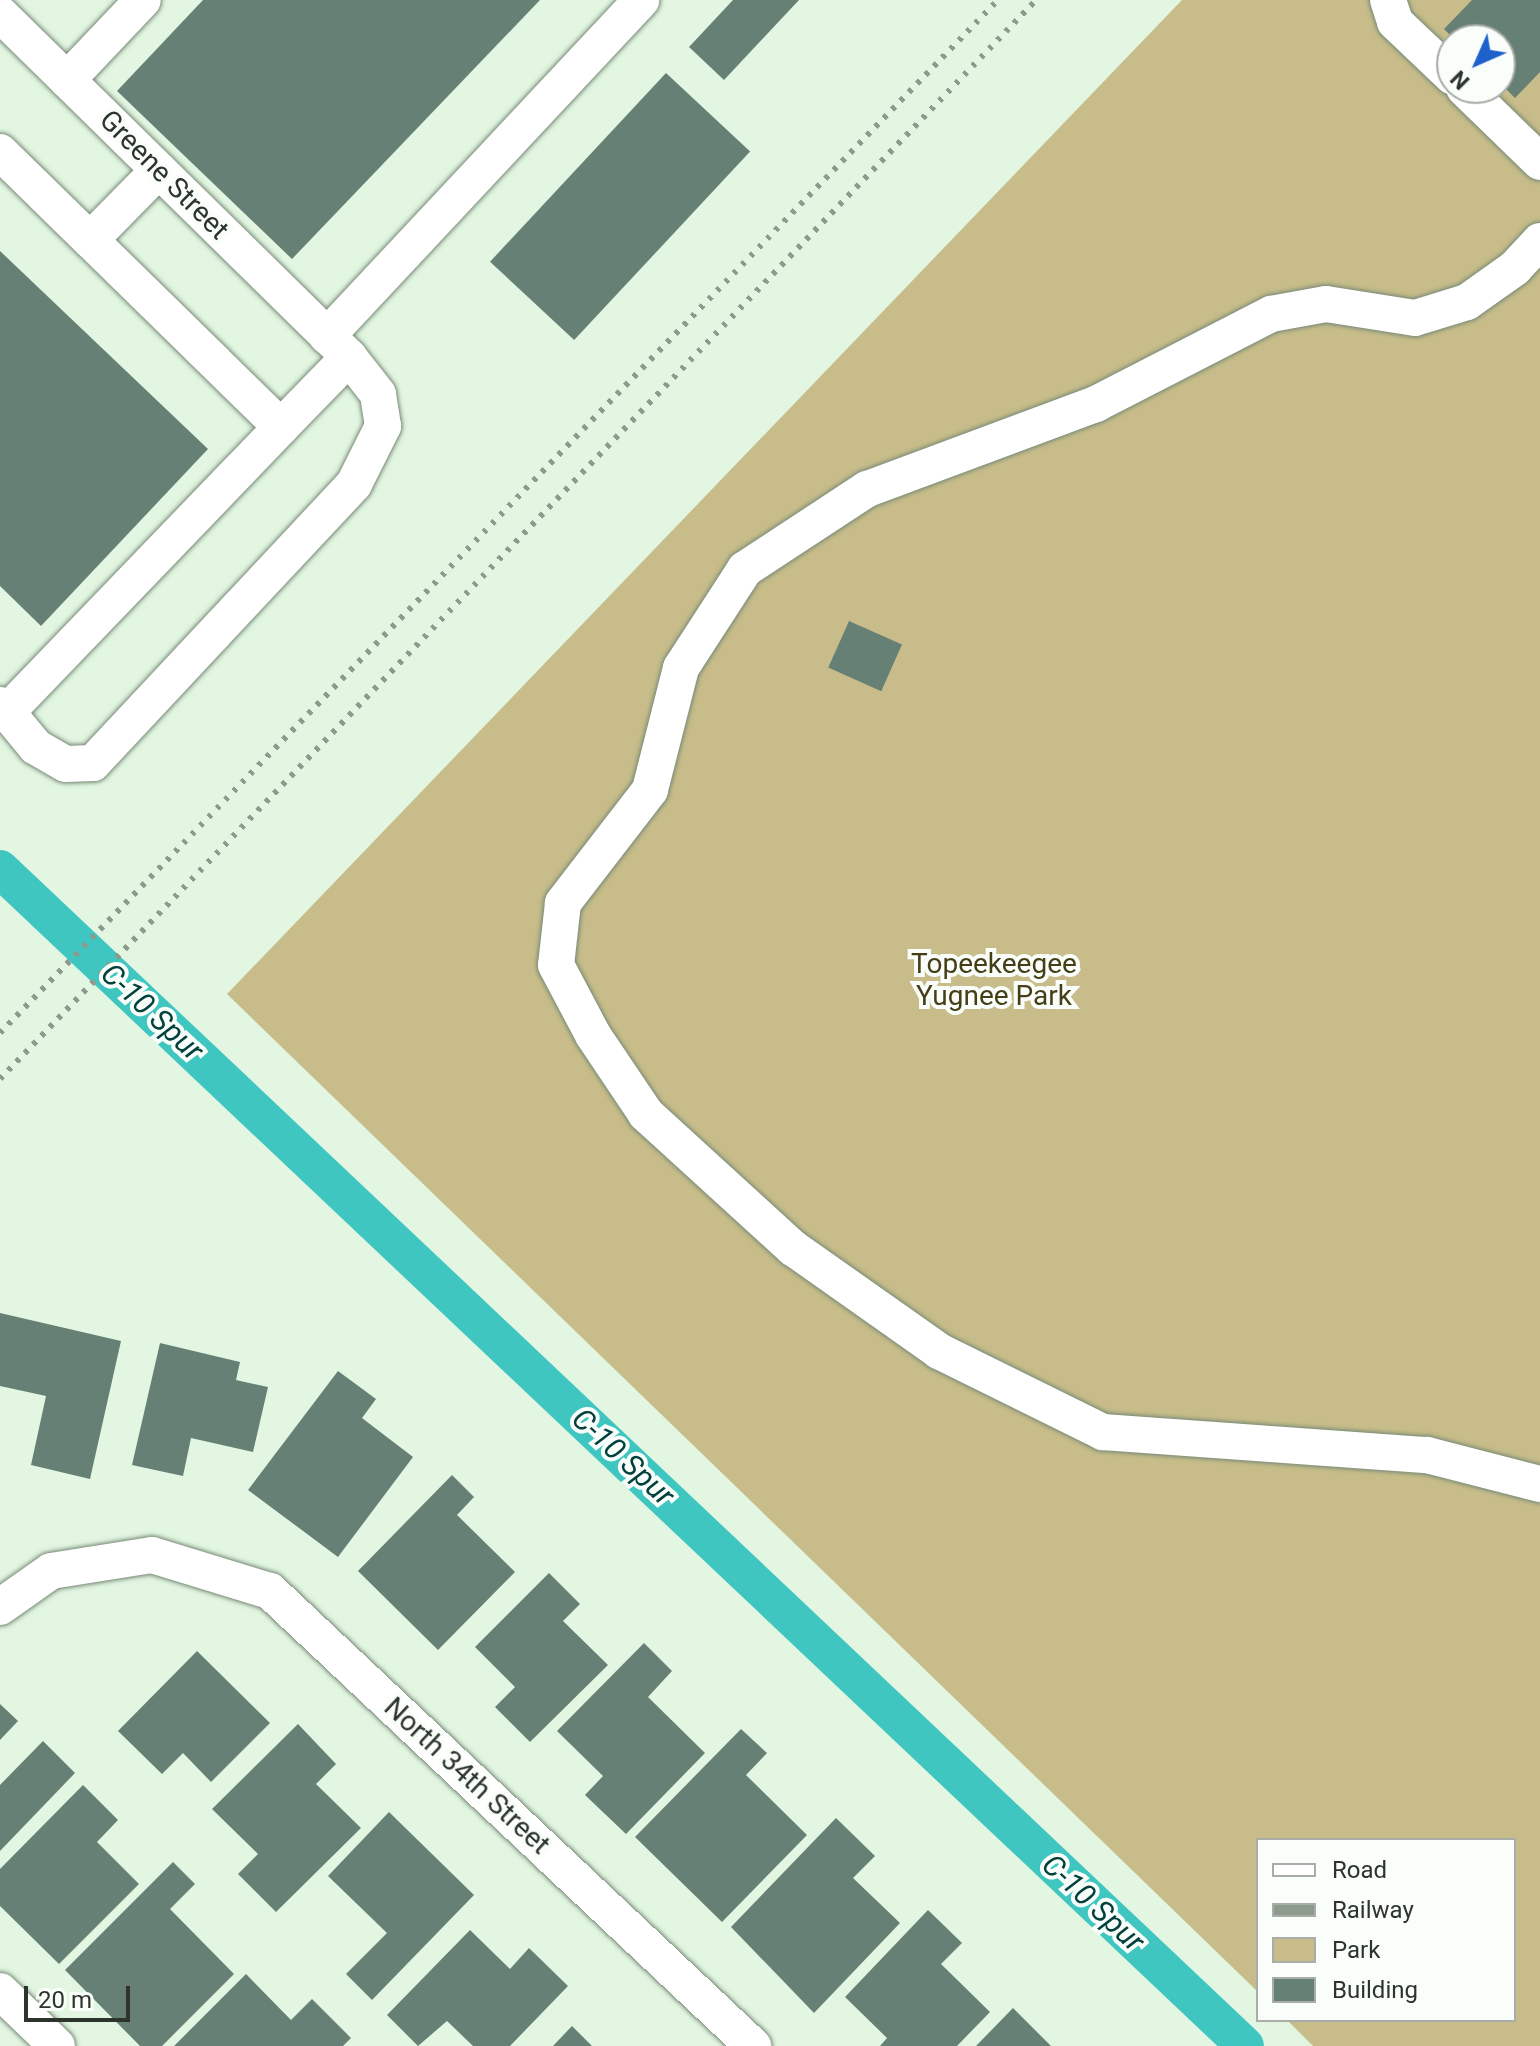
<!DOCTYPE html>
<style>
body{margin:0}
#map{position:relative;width:1540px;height:2046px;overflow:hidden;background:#e2f6e2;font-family:Roboto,sans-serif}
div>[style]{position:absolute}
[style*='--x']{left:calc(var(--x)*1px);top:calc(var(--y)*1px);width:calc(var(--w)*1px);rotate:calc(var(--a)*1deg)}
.green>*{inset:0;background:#c8bd8a}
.canal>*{height:38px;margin:-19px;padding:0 19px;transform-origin:19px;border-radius:19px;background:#40c6c0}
.building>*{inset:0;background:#668075;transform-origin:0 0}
.roads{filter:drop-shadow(0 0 2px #788a77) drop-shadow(0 0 2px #788a77)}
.minor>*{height:36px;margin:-18px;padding:0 18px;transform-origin:18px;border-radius:18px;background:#fff}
.rail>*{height:6px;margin-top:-3px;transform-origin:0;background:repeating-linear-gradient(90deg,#8d9b8d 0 4px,transparent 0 12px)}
span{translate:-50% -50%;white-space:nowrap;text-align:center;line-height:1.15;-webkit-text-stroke:8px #fafefa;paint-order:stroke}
.street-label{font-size:28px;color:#2d342c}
.park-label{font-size:28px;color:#463e17}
.water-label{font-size:30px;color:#03413f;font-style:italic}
.legend{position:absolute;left:1256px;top:1838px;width:260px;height:184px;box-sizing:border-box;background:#fafefa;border:2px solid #a8ada8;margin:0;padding:10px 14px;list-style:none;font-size:24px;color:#2d342c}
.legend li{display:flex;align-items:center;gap:16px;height:40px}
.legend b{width:40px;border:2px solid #a8ada8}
.north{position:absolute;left:1436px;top:24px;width:80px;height:80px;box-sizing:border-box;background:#fafefa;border:2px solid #a8ada8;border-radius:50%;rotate:225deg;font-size:22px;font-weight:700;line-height:32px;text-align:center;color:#2d342c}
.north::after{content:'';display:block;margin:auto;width:28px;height:36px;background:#1e61cd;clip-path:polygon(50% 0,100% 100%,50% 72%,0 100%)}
.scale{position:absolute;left:24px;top:1986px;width:106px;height:36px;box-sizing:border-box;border:4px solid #2d342c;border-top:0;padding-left:10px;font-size:24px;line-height:28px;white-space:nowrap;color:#2d342c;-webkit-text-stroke:6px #fafefa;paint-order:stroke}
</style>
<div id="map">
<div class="green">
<i style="clip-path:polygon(evenodd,1182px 0,1540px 0,1540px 2046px,1313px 2046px,1287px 2020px,1514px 2020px,1514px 1840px,1258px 1840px,1258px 1992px,227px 994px,1182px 0,1452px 40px,1500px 40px,1500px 88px,1452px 88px,1452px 40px)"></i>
</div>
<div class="canal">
<i style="--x:0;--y:869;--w:1713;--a:43.39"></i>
</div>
<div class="building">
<i style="clip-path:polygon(203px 0,540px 0,292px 259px,117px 91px)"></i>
<i style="clip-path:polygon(733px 0,799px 0,724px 80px,689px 47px)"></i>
<i style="clip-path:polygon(1472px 0,1540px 0,1540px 72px,1515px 98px,1500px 83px,1500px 40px,1455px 40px,1444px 29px)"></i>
<i style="left:666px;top:73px;width:115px;height:258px;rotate:43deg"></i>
<i style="clip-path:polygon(0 251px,208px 449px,41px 626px,0 586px)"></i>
<i style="left:849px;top:621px;width:58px;height:51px;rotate:24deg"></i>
<i style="clip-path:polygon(0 1313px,121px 1341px,90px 1479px,31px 1465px,46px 1396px,0 1386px)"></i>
<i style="clip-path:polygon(160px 1343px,240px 1362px,236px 1380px,268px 1387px,253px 1452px,191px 1438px,183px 1476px,132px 1465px)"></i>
<i style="clip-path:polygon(338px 1371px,376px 1399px,362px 1418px,413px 1457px,338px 1557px,248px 1490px)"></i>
<i style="clip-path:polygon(452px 1475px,474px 1497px,457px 1515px,515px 1572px,438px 1650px,358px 1571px)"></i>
<i style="clip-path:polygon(549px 1573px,580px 1604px,563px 1621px,608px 1665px,530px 1742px,495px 1707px,515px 1687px,475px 1647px)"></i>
<i style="clip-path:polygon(644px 1643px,672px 1671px,648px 1697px,705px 1753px,626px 1834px,585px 1795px,603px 1776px,557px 1731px)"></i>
<i style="clip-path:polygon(197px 1651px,270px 1723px,211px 1782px,183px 1753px,162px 1774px,118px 1731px)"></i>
<i style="clip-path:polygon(0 1704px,18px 1721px,0 1740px)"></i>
<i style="clip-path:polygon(298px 1724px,336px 1764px,316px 1784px,361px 1828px,276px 1912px,238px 1874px,258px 1854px,212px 1809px)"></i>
<i style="clip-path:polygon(741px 1729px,767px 1753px,746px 1775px,807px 1835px,722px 1922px,635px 1837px)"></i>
<i style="clip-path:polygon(43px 1741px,75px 1773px,0 1851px,0 1785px)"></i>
<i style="clip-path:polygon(83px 1785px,118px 1820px,97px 1842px,139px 1884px,59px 1964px,0 1906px,0 1869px)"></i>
<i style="clip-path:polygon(389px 1812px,474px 1895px,372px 2000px,346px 1974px,387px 1933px,328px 1876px)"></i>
<i style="clip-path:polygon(836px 1818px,875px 1856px,853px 1878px,900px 1923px,814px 2013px,731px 1927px)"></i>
<i style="clip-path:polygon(173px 1862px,195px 1884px,170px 1909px,234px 1974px,162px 2046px,140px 2046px,65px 1970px)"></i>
<i style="clip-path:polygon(928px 1910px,962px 1943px,941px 1964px,990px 2012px,957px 2046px,880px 2046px,887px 2038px,845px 1997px)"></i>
<i style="clip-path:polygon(470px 1930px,510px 1969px,529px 1948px,568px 1986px,510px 2046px,473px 2046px,447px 2021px,418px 2046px,387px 2015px)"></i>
<i style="clip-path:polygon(246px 1974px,291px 2020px,312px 1999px,351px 2038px,343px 2046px,174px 2046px)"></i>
<i style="clip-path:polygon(1013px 2008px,1051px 2046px,976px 2046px)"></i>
<i style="clip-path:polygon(572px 2026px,592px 2046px,553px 2046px)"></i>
</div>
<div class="roads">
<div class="minor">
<i style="--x:1388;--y:0;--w:23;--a:72"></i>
<i style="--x:1395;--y:22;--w:79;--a:43.5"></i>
<i style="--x:0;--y:14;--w:489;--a:44.5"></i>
<i style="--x:349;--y:357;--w:98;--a:134.2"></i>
<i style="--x:67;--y:80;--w:110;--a:-46.5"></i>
<i style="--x:1464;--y:88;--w:106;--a:44.2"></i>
<i style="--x:0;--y:152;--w:126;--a:44.4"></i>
<i style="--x:1540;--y:241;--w:37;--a:133"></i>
<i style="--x:1515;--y:268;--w:59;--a:144.7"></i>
<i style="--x:1467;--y:302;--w:54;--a:162.9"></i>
<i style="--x:1415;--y:318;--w:90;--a:-171.1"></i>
<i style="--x:1326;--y:304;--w:56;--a:169.7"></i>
<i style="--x:1271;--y:314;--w:197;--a:152.8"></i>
<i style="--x:1096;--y:404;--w:244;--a:159.6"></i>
<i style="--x:867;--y:489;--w:146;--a:146.7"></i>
<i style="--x:745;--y:569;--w:118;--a:122.9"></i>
<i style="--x:681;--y:668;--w:126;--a:104.3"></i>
<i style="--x:650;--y:790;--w:143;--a:127.6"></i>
<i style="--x:563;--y:903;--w:62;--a:96.4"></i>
<i style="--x:556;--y:965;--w:79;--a:62.1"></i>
<i style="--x:593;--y:1035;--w:95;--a:56.1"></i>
<i style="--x:646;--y:1114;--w:199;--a:42.4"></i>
<i style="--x:793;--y:1248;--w:179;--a:35.2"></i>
<i style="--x:939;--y:1351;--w:183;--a:26.3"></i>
<i style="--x:1103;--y:1432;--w:325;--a:4.1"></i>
<i style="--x:1427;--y:1455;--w:117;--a:14.4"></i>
<i style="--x:327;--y:336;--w:460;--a:-46.9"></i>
<i style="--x:0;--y:705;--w:10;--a:45"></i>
<i style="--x:7;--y:712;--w:395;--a:-46.1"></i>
<i style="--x:281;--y:427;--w:267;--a:-135.6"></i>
<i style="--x:90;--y:240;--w:98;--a:-45.4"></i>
<i style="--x:7;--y:712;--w:45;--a:50.4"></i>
<i style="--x:36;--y:747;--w:34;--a:30"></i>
<i style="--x:66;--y:764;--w:27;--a:-2"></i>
<i style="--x:93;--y:763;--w:382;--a:-46.9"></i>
<i style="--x:354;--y:484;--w:65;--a:-63.4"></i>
<i style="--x:383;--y:426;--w:32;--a:-99"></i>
<i style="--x:378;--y:394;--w:47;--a:-128.1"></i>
<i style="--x:0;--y:1607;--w:62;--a:-35.2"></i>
<i style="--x:51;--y:1571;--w:102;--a:-9"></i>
<i style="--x:152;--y:1555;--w:123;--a:17"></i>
<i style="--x:270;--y:1591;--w:664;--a:43.29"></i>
<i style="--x:0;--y:1991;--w:79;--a:44"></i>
</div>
</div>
<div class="rail">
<i style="--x:0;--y:1033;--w:1436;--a:-45.99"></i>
<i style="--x:0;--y:1079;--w:1496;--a:-46.16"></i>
</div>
<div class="street-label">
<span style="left:164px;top:175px;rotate:45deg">Greene Street</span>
<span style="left:467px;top:1776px;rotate:43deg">North 34th Street</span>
</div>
<div class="park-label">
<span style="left:994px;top:980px">Topeekeegee<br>Yugnee Park</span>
</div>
<div class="water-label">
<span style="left:152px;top:1012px;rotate:43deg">C-10 Spur</span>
<span style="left:623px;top:1457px;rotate:43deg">C-10 Spur</span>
<span style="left:1093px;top:1903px;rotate:43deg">C-10 Spur</span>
</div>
<ul class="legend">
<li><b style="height:10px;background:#fff"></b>Road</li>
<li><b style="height:10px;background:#8d9b8d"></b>Railway</li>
<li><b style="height:22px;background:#c8bd8a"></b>Park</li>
<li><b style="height:22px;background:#668075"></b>Building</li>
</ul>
<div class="north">N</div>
<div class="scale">20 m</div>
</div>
